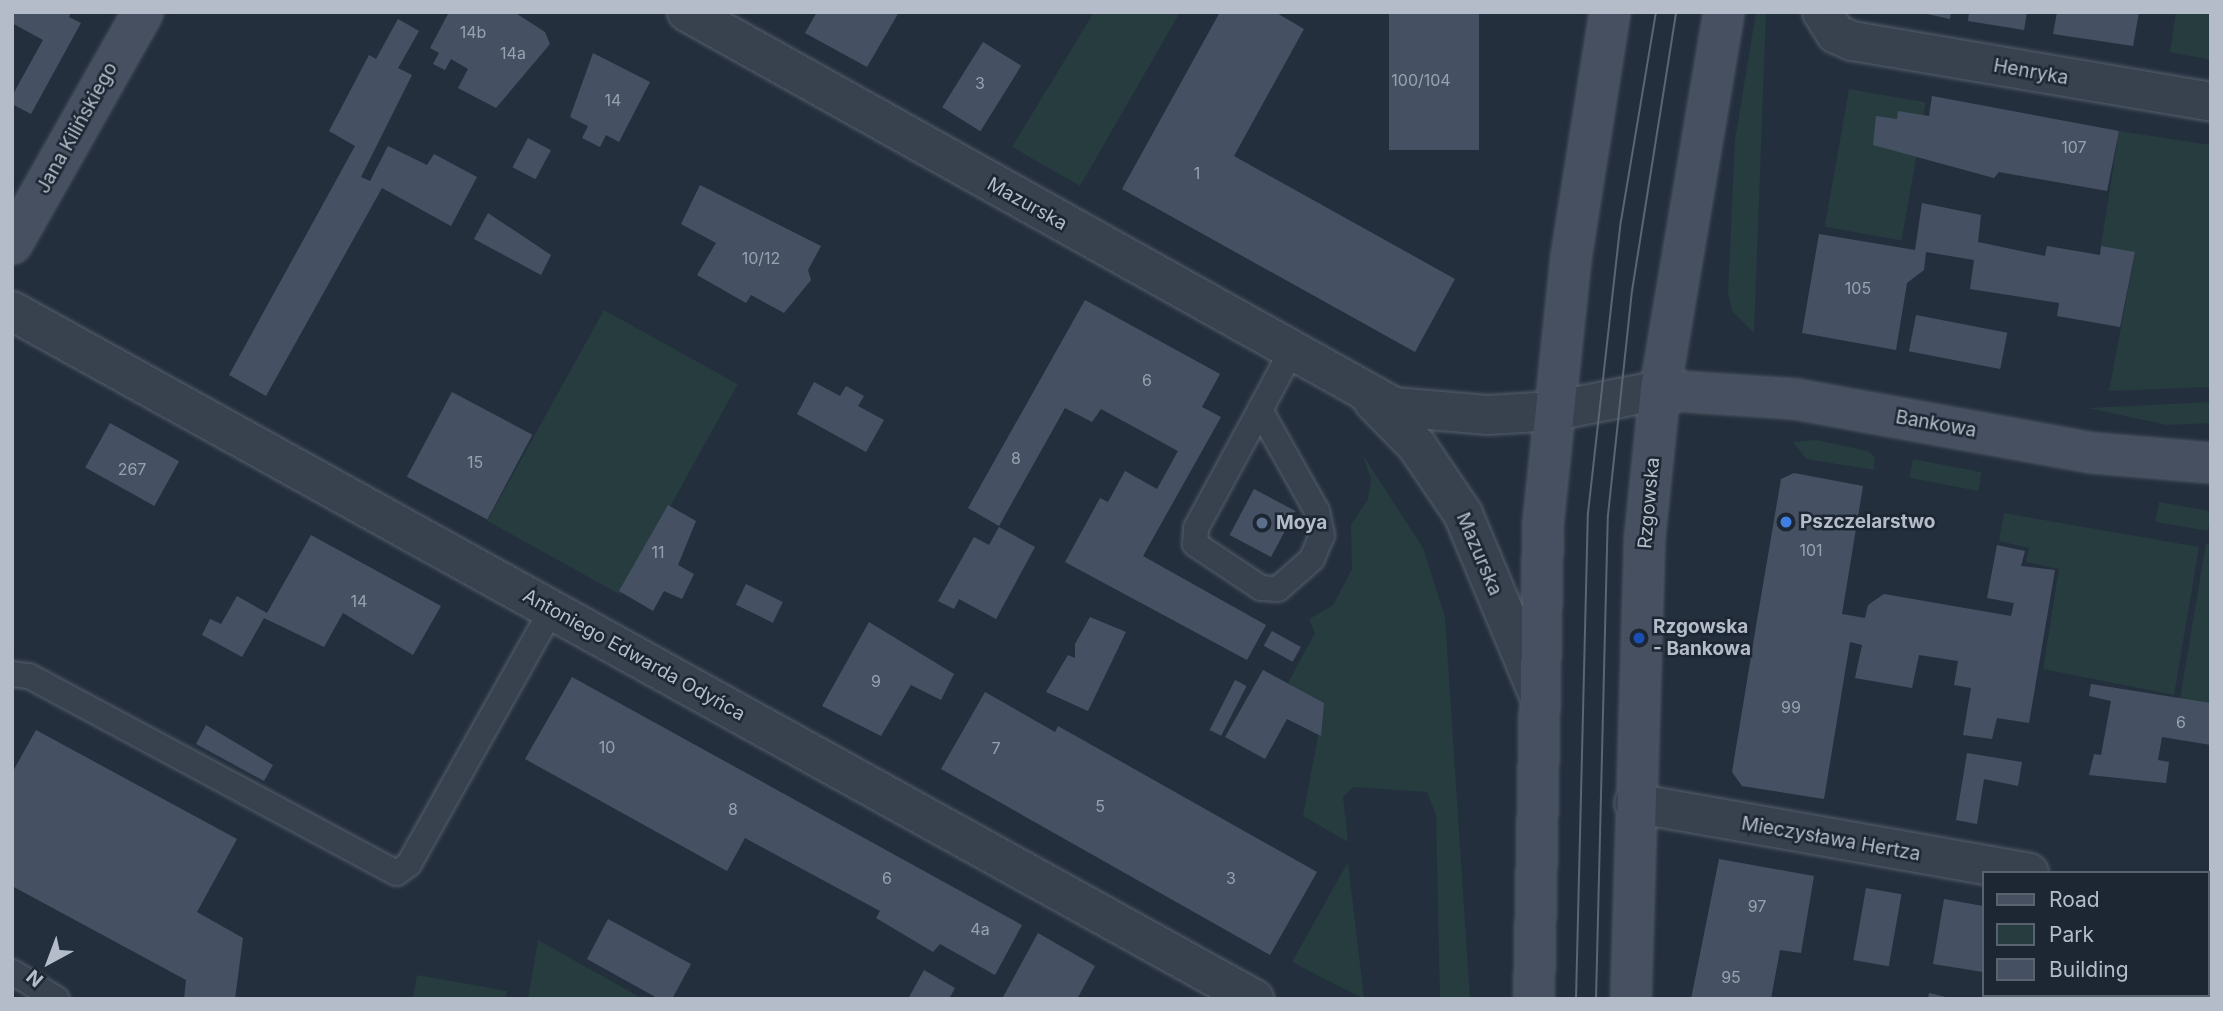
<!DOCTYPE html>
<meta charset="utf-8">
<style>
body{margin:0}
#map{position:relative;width:2223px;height:1011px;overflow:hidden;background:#242f3e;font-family:Inter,sans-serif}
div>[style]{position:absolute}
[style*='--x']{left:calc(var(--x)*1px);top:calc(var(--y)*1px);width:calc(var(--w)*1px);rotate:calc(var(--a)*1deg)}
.green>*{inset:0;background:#263c3f;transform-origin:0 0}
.building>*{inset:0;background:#455162;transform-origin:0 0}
.roads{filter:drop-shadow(0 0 2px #565f6c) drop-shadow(0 0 2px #565f6c)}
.lane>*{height:24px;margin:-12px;padding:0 12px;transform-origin:12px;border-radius:12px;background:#38414e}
.street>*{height:38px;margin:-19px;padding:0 19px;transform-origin:19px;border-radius:19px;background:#38414e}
.secondary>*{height:38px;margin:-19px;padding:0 19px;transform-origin:19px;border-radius:19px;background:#465061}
.tram>*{height:2px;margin:-1px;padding:0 1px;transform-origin:1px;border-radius:1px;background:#5a6575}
.dots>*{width:19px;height:19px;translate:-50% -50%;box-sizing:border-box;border:4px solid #1d2633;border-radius:50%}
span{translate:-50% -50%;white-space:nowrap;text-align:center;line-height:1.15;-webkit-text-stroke:5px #1d2633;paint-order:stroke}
.number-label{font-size:16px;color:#98a1af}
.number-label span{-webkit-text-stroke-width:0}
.street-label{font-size:19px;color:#b4bcc9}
.poi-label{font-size:19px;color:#b4bcc9;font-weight:700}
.left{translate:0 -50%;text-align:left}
.frame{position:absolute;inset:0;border:14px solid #b4bcc9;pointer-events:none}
.legend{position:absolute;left:1982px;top:871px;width:228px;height:126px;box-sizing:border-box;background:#1d2633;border:2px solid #59626f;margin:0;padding:9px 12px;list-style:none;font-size:21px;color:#b4bcc9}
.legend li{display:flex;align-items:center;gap:14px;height:35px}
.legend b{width:35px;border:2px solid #59626f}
.north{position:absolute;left:14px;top:927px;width:70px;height:70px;-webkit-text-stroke:5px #1d2633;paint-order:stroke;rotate:221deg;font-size:19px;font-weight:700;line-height:28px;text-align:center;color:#b4bcc9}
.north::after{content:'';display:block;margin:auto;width:24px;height:32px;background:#b4bcc9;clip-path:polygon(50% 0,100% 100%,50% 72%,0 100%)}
</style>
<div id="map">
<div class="green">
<i style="clip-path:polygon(1094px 12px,1180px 12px,1080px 186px,1012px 147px)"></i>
<i style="clip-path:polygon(1756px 12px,1766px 12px,1754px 333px,1732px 311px,1728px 294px,1735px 140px)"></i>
<i style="clip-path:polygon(2176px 12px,2211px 12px,2211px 60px,2170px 52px)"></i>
<i style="left:1849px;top:89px;width:78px;height:140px;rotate:10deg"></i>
<i style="clip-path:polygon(2119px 131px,2211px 145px,2211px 387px,2109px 391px,2135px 253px,2101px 246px)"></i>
<i style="left:604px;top:310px;width:153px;height:241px;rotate:29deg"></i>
<i style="clip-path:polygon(2211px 402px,2211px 423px,2167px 425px,2088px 408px)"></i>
<i style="clip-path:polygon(1816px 440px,1868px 451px,1875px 457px,1874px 470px,1806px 459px,1793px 442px)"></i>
<i style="clip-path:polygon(1363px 455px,1423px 548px,1445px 617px,1470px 999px,1440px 999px,1436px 815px,1427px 792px,1353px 787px,1343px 797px,1348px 842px,1303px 816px,1324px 704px,1288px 683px,1315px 633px,1309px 619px,1333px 605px,1352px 569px,1351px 525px,1368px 499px,1371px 480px)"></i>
<i style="left:1913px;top:459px;width:70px;height:19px;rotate:11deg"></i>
<i style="left:2159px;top:502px;width:53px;height:20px;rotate:10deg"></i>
<i style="clip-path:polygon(2004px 513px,2199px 547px,2174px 695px,2043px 669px,2059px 569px,2026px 562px,2029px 548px,1999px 541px)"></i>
<i style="clip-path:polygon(2206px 543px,2211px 544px,2211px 704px,2180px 699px)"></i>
<i style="clip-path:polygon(1348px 862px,1364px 999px,1292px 962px)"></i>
<i style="clip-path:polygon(538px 940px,643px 999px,528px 999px)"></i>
<i style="clip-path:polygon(2207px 945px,2211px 999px,2092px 999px,2207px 995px)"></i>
<i style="clip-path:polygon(417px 975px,507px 991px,505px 999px,413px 999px)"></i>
</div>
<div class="building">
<i style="clip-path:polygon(12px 12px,71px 12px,69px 17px,81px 23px,31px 114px,12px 104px,12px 96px,43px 40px,12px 23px)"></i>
<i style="clip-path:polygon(449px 12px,514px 12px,545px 32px,550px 44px,496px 108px,458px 88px,468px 69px,451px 59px,445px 70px,433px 64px,439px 53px,430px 48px)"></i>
<i style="clip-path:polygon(817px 12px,899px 12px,867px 67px,805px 33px)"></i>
<i style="clip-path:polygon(1220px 12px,1275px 12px,1304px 29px,1234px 156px,1455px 279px,1415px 352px,1122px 189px)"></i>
<i style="left:1389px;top:12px;width:90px;height:138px"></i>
<i style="clip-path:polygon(1918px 12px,1951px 12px,1950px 19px)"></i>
<i style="clip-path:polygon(1969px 12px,2027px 12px,2024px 30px,1968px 21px)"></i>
<i style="clip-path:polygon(2057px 12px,2139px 12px,2133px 46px,2053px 34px)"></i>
<i style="clip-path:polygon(398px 19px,419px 31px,398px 68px,412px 75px,361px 177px,370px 181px,388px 146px,427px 165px,434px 154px,477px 177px,451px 226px,382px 188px,266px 396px,229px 375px,355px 146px,329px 131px,369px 55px,376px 59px)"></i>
<i style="left:983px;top:42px;width:45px;height:77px;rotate:32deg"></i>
<i style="clip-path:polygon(593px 53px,650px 82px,619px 142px,606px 135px,600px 147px,582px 138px,588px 126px,570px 117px)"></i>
<i style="clip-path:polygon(1932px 96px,2119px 131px,2107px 191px,1999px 172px,1994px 178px,1873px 145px,1876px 116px,1897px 119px,1898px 111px,1929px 116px)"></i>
<i style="left:528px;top:138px;width:26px;height:33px;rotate:28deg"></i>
<i style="clip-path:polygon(700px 185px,821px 246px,808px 270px,811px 280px,784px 313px,751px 295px,746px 303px,697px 275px,716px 243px,681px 224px)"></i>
<i style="clip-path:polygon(1922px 203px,1981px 215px,1978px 242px,2045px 256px,2047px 246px,2100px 255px,2101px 246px,2135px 252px,2120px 327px,2057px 316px,2059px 303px,1970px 289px,1974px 260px,1926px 252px,1924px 270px,1907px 283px,1896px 350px,1802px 333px,1819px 234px,1915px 250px)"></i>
<i style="clip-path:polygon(488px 213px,551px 255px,541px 275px,474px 239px)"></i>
<i style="clip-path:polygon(1085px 300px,1220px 374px,1202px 407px,1221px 417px,1143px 556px,1266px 625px,1247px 660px,1065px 562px,1100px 498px,1108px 502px,1125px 471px,1157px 489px,1178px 451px,1101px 409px,1092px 422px,1065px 408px,999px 526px,968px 508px)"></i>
<i style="left:1916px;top:315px;width:93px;height:37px;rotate:11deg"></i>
<i style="clip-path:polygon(814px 382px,840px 396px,846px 386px,864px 396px,858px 406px,884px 420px,866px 452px,797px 414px)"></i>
<i style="left:452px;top:392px;width:91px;height:96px;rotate:28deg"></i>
<i style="left:110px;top:423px;width:79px;height:51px;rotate:29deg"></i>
<i style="clip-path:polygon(1794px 473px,1863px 486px,1842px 614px,1865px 618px,1868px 605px,1884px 594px,2011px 616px,2014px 603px,1987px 598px,1997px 545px,2025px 551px,2021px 566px,2055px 570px,2029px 723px,1997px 718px,1992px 739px,1963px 735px,1971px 688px,1954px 685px,1958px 661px,1919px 655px,1912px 688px,1855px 678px,1862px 645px,1850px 642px,1824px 799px,1742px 786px,1732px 772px,1756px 626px,1781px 479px)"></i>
<i style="left:1254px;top:489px;width:47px;height:52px;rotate:28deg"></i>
<i style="clip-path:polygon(668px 505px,696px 521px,678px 565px,694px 574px,682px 599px,664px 591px,653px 611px,619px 591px)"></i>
<i style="clip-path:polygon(999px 527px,1035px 547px,996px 619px,959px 599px,954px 609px,938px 601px,974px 537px,989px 545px)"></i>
<i style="clip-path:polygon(311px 535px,441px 606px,413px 655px,343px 613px,324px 647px,264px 618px,242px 657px,202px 635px,210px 619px,221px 624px,237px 596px,267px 613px)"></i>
<i style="left:746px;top:584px;width:41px;height:23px;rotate:26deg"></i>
<i style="clip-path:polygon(1090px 617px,1126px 632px,1088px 711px,1046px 692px,1068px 655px,1075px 658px,1075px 644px)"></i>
<i style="clip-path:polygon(869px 622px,954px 674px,941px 700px,911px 685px,881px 736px,822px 706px)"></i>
<i style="left:1272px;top:631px;width:33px;height:17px;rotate:29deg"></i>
<i style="clip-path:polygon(1263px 670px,1324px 703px,1321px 736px,1287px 719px,1265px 759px,1225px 737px)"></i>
<i style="clip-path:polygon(572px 677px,1022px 925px,995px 975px,940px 944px,933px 952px,876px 918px,880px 911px,745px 838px,727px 871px,525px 759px)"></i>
<i style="left:1235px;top:680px;width:13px;height:56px;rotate:27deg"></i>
<i style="clip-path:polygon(2091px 684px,2211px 703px,2211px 745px,2162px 737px,2158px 760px,2169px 762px,2166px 783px,2089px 775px,2094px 754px,2101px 755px,2111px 701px,2089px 696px)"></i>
<i style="clip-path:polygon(985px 692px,1055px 732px,1058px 726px,1317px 872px,1270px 955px,941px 769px)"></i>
<i style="clip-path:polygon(206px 725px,273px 765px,264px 781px,196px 744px)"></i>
<i style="clip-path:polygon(36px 730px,237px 839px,197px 912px,243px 938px,235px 999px,184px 999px,186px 980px,12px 886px,12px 773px)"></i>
<i style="clip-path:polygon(1967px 753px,2022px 762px,2018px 786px,1984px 779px,1977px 824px,1956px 820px)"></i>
<i style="clip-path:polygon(1719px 859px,1814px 876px,1801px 953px,1780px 950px,1771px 999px,1691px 999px)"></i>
<i style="left:1866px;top:888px;width:36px;height:73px;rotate:10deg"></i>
<i style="clip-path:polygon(1944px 899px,1983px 906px,1983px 972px,1933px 964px)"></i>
<i style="clip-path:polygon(608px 919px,691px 964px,672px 999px,659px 999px,587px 959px)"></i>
<i style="clip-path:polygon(1038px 933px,1095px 966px,1077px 999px,1002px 999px)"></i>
<i style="clip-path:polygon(924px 970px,955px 988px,949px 999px,908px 999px)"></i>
<i style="clip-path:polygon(1929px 993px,1950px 998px,1950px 999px,1928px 999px)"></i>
</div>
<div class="roads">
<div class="lane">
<i style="--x:1260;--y:410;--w:116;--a:60.6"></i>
<i style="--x:1317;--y:511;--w:25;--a:78"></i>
<i style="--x:1322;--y:535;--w:26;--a:113"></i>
<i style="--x:1312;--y:559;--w:45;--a:138.6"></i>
<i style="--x:1278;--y:589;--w:17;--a:-177"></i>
<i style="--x:1261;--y:588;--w:79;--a:-146.3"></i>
<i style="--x:1195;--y:544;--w:16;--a:-86"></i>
<i style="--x:1196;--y:528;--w:134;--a:-61.5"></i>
<i style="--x:1260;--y:410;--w:66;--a:-61.9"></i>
<i style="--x:12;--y:674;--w:17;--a:7"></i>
<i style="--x:29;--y:676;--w:417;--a:28.2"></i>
<i style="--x:397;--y:873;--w:15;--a:-37"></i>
<i style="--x:409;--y:864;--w:292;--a:-60.7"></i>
<i style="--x:12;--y:972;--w:52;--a:31"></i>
</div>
<div class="street">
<i style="--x:687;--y:12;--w:810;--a:29.19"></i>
<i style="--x:1394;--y:407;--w:94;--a:4.9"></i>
<i style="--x:1488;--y:415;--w:66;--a:-3.5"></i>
<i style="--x:1554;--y:411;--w:108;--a:-11.2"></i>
<i style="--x:1822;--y:12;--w:26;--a:58"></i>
<i style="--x:1836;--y:34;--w:17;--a:24"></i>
<i style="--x:1852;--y:41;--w:364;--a:9.6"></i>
<i style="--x:12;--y:311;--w:1420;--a:28.98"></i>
<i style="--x:1373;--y:401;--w:63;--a:45.6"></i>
<i style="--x:1417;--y:446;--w:82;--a:55.9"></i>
<i style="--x:1463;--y:514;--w:197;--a:67.3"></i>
<i style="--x:1634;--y:803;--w:401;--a:10"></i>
<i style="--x:2207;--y:904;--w:4;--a:0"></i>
</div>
<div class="secondary">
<i style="--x:12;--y:244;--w:266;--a:-60.5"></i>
<i style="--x:1660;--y:390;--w:135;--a:3.8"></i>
<i style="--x:1795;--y:399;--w:303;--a:10.3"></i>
<i style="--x:2093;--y:453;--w:118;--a:4.8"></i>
<i style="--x:1534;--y:999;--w:475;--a:-88.9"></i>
<i style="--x:1543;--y:524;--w:267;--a:-84"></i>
<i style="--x:1571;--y:258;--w:249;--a:-81"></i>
<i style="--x:1631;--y:999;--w:464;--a:-88.3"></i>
<i style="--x:1645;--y:535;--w:146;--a:-84.1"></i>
<i style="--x:1660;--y:390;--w:383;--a:-80.4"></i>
</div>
</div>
<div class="tram">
<i style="--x:1576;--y:999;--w:486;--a:-88.6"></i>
<i style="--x:1588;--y:513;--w:294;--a:-83.6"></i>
<i style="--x:1621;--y:221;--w:212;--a:-80.5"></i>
<i style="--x:1596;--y:999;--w:484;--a:-88.6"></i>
<i style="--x:1608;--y:515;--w:225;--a:-83.9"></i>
<i style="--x:1632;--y:291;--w:282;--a:-81"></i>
</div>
<div class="dots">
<i style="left:1786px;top:522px;background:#3f7fe0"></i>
<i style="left:1262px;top:523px;background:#5c6f8a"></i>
<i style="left:1639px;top:638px;background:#1a4fb4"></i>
</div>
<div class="number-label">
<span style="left:473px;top:32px">14b</span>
<span style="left:513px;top:53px">14a</span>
<span style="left:1421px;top:80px">100/104</span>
<span style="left:980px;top:83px">3</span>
<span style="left:613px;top:100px">14</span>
<span style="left:2074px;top:147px">107</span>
<span style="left:1197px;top:173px">1</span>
<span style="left:761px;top:258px">10/12</span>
<span style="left:1858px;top:288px">105</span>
<span style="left:1147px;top:380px">6</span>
<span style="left:1016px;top:458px">8</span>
<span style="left:475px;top:462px">15</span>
<span style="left:132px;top:469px">267</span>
<span style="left:1811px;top:550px">101</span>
<span style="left:658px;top:552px">11</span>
<span style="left:359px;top:601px">14</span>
<span style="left:876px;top:681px">9</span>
<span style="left:1791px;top:707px">99</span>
<span style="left:2181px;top:722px">6</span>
<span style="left:607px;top:747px">10</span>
<span style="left:996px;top:748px">7</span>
<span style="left:1100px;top:806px">5</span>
<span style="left:733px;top:809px">8</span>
<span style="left:887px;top:878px">6</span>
<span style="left:1231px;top:878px">3</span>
<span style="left:1757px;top:906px">97</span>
<span style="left:980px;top:929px">4a</span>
<span style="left:1731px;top:977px">95</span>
</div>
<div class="street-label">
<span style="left:2031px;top:72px;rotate:10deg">Henryka</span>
<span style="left:77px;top:128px;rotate:-61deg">Jana Kilińskiego</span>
<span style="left:1027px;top:204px;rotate:29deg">Mazurska</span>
<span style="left:1936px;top:424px;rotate:10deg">Bankowa</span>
<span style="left:1649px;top:503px;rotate:-85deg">Rzgowska</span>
<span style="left:1479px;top:554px;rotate:67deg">Mazurska</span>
<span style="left:634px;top:655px;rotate:29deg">Antoniego Edwarda Odyńca</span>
<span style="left:1831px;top:839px;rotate:10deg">Mieczysława Hertza</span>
</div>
<div class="poi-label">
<span class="left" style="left:1800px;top:522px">Pszczelarstwo</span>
<span class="left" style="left:1276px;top:523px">Moya</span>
<span class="left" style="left:1653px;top:638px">Rzgowska<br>- Bankowa</span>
</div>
<div class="frame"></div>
<ul class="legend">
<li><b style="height:9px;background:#465061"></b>Road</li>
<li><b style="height:19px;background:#263c3f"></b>Park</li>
<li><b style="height:19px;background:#455162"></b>Building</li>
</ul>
<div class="north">N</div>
</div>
